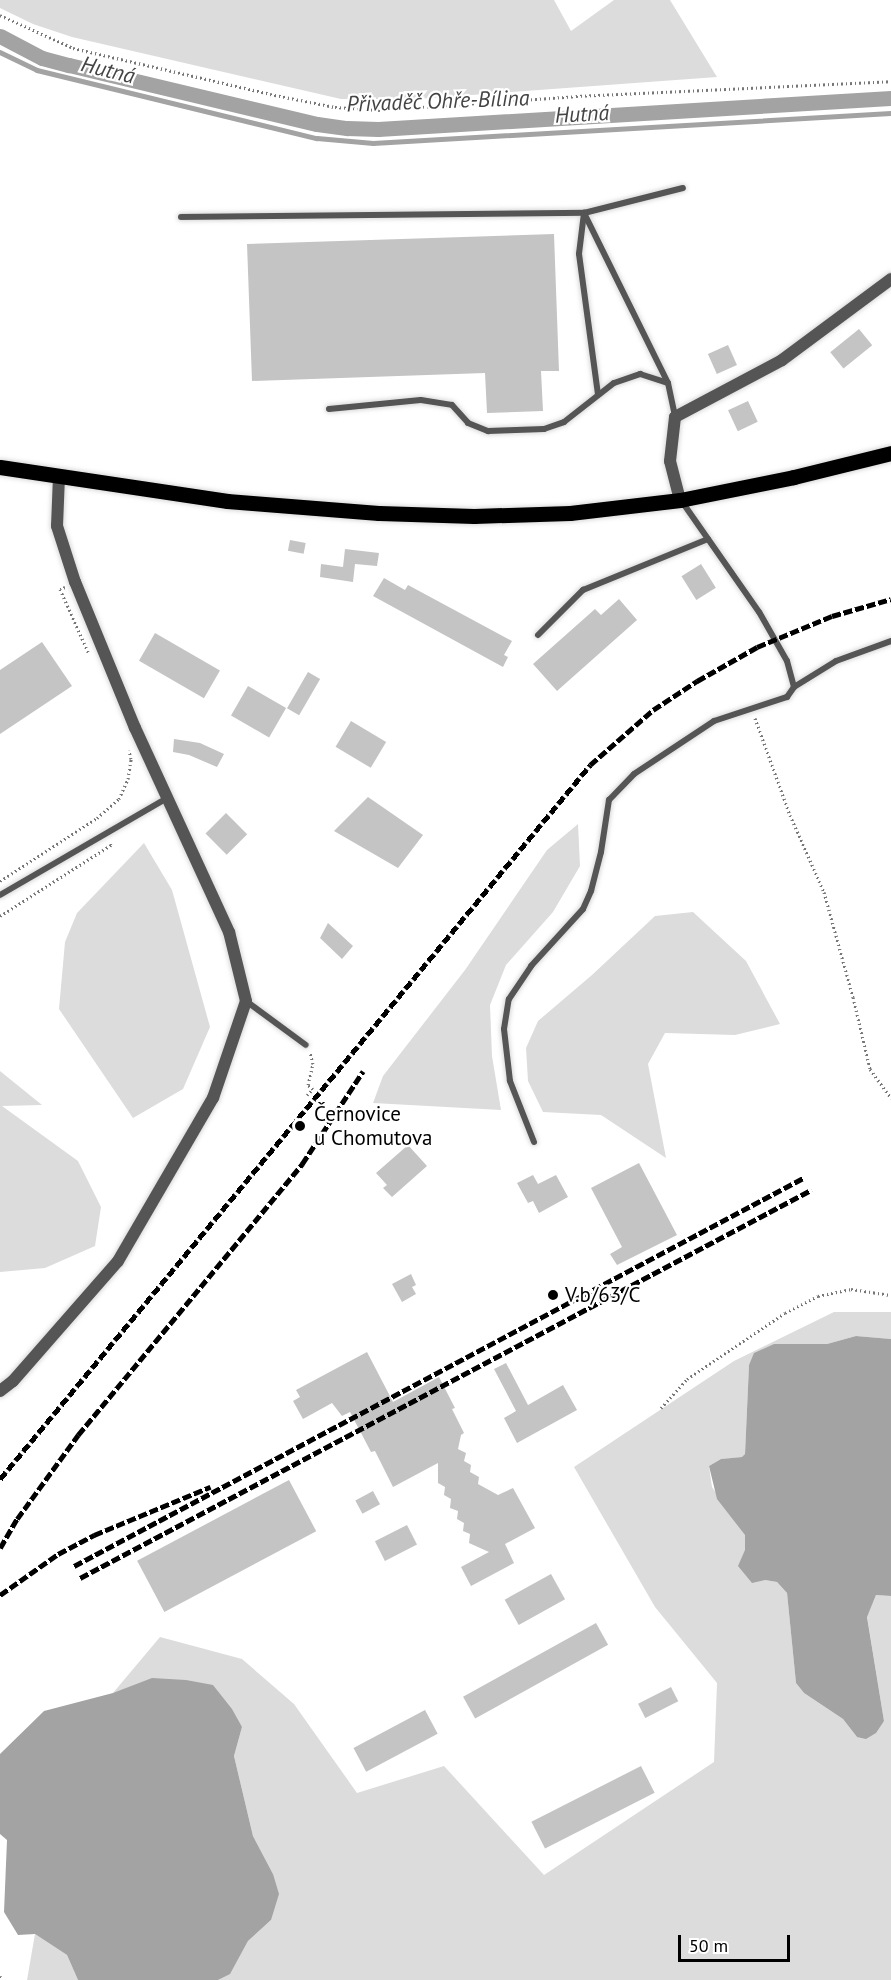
<!DOCTYPE html>
<meta charset="utf-8">
<style>
body{margin:0}
#map{position:relative;width:891px;height:1980px;overflow:hidden;background:#fff;font-family:"PT Sans",sans-serif}
div>[style]{position:absolute}
[style*='--x']{left:calc(var(--x)*1px);top:calc(var(--y)*1px);width:calc(var(--w)*1px);rotate:calc(var(--a)*1deg)}
.green>*{inset:0;background:#dcdcdc}
.water>*{inset:0;background:#a3a3a3}
.stream>*{height:4.5px;margin:-2.25px;padding:0 2.25px;transform-origin:2.25px;border-radius:2.25px;background:#a3a3a3}
.canal>*{height:15px;margin:-7.5px;padding:0 7.5px;transform-origin:7.5px;border-radius:7.5px;background:#a3a3a3}
.building>*{inset:0;background:#c4c4c4;transform-origin:0 0}
.path>*{height:3px;margin-top:-1.5px;transform-origin:0;background:repeating-linear-gradient(90deg,#777 0 1.5px,transparent 0 4.5px)}
.roads{filter:drop-shadow(0 0 2px #dbdbdb) drop-shadow(0 0 2px #dbdbdb)}
.service>*{height:6px;margin:-3px;padding:0 3px;transform-origin:3px;border-radius:3px;background:#555}
.minor>*{height:12px;margin:-6px;padding:0 6px;transform-origin:6px;border-radius:6px;background:#555}
.primary>*{height:15px;margin:-7.5px;padding:0 7.5px;transform-origin:7.5px;border-radius:7.5px;background:#000}
.rail>*{height:4.5px;margin-top:-2.25px;transform-origin:0;background:repeating-linear-gradient(90deg,#000 0 9px,transparent 0 12px)}
.dots>*{width:16px;height:16px;translate:-50% -50%;box-sizing:border-box;border:3px solid #fff;border-radius:50%}
span{translate:-50% -50%;white-space:nowrap;text-align:center;line-height:1.15;-webkit-text-stroke:4.5px #fff;paint-order:stroke}
.poi-label{font-size:21px;color:#000}
.left{translate:0 -50%;text-align:left}
.water-label{font-size:22px;color:#444;font-style:italic}
.scale{position:absolute;left:678px;top:1935px;width:112px;height:27px;box-sizing:border-box;border:3px solid #000;border-top:0;padding-left:8px;font-size:18px;line-height:21px;white-space:nowrap;color:#000;-webkit-text-stroke:4px #fff;paint-order:stroke}
</style>
<div id="map">
<div class="green">
<i style="clip-path:polygon(0 0,554px 0,571px 31px,614px 0,670px 0,717px 77px,416px 99px,341px 99px,72px 37px,33px 24px,0 8px)"></i>
<i style="clip-path:polygon(578px 824px,580px 866px,553px 912px,506px 965px,490px 1005px,492px 1056px,501px 1110px,373px 1103px,383px 1076px,465px 970px,547px 850px)"></i>
<i style="clip-path:polygon(144px 843px,172px 890px,210px 1027px,183px 1089px,133px 1118px,59px 1009px,65px 942px,77px 913px)"></i>
<i style="clip-path:polygon(693px 912px,746px 961px,780px 1024px,735px 1035px,665px 1033px,648px 1064px,666px 1158px,601px 1115px,543px 1112px,528px 1081px,526px 1048px,538px 1021px,592px 975px,655px 916px)"></i>
<i style="clip-path:polygon(0 1071px,42px 1105px,2px 1106px,78px 1161px,101px 1207px,95px 1246px,45px 1268px,0 1272px)"></i>
<i style="clip-path:polygon(834px 1312px,891px 1312px,891px 1339px,856px 1336px,827px 1344px,774px 1344px,749px 1365px,745px 1454px,743px 1457px,721px 1459px,709px 1466px,712px 1487px,745px 1535px,745px 1550px,765px 1580px,777px 1582px,787px 1593px,796px 1683px,804px 1693px,843px 1719px,857px 1737px,884px 1721px,867px 1616px,876px 1595px,891px 1596px,891px 1980px,218px 1980px,230px 1973px,248px 1941px,271px 1920px,273px 1874px,253px 1836px,234px 1756px,242px 1727px,113px 1693px,160px 1637px,242px 1659px,294px 1704px,357px 1793px,444px 1766px,544px 1875px,714px 1762px,717px 1683px,655px 1607px,574px 1467px,734px 1361px)"></i>
<i style="clip-path:polygon(35px 1934px,67px 1955px,78px 1980px,27px 1980px)"></i>
</div>
<div class="water">
<i style="clip-path:polygon(856px 1336px,891px 1339px,891px 1596px,876px 1595px,867px 1617px,884px 1721px,876px 1733px,866px 1739px,857px 1737px,843px 1719px,804px 1693px,796px 1683px,787px 1593px,777px 1582px,765px 1580px,752px 1583px,738px 1566px,745px 1550px,745px 1535px,717px 1499px,709px 1466px,721px 1459px,742px 1457px,745px 1454px,749px 1365px,754px 1353px,774px 1344px,827px 1344px)"></i>
<i style="clip-path:polygon(152px 1678px,186px 1680px,213px 1685px,232px 1709px,242px 1727px,234px 1756px,253px 1836px,273px 1874px,279px 1894px,271px 1920px,248px 1941px,230px 1974px,218px 1980px,78px 1980px,67px 1955px,35px 1934px,18px 1935px,4px 1912px,7px 1840px,0 1834px,0 1754px,44px 1711px,113px 1693px)"></i>
</div>
<div class="stream">
<i style="--x:0;--y:52;--w:41;--a:25.9"></i>
<i style="--x:37;--y:70;--w:288;--a:13.7"></i>
<i style="--x:317;--y:138;--w:56;--a:5.1"></i>
<i style="--x:373;--y:143;--w:519;--a:-3.31"></i>
</div>
<div class="canal">
<i style="--x:0;--y:36;--w:47;--a:27.6"></i>
<i style="--x:42;--y:58;--w:28;--a:15"></i>
<i style="--x:69;--y:65;--w:255;--a:13.4"></i>
<i style="--x:317;--y:124;--w:30;--a:8"></i>
<i style="--x:347;--y:128;--w:31;--a:2"></i>
<i style="--x:378;--y:129;--w:514;--a:-3.46"></i>
</div>
<div class="building">
<i style="clip-path:polygon(554px 234px,559px 371px,541px 371px,543px 411px,487px 413px,485px 373px,252px 381px,247px 244px)"></i>
<i style="left:859px;top:329px;width:21px;height:37px;rotate:51deg"></i>
<i style="left:728px;top:345px;width:22px;height:22px;rotate:66deg"></i>
<i style="left:748px;top:401px;width:23px;height:22px;rotate:65deg"></i>
<i style="left:290px;top:540px;width:16px;height:11px;rotate:11deg"></i>
<i style="clip-path:polygon(345px 549px,379px 553px,377px 566px,355px 564px,353px 582px,320px 577px,321px 564px,343px 567px)"></i>
<i style="left:701px;top:564px;width:28px;height:23px;rotate:58deg"></i>
<i style="clip-path:polygon(384px 578px,405px 590px,408px 585px,512px 641px,504px 655px,508px 657px,503px 667px,373px 596px)"></i>
<i style="clip-path:polygon(619px 599px,637px 620px,557px 691px,533px 664px,595px 609px,601px 615px)"></i>
<i style="left:155px;top:633px;width:75px;height:32px;rotate:30deg"></i>
<i style="clip-path:polygon(42px 642px,72px 686px,0 734px,0 670px)"></i>
<i style="left:308px;top:672px;width:14px;height:42px;rotate:30deg"></i>
<i style="left:248px;top:686px;width:44px;height:34px;rotate:30deg"></i>
<i style="left:351px;top:721px;width:41px;height:30px;rotate:31deg"></i>
<i style="clip-path:polygon(174px 739px,200px 743px,224px 754px,217px 767px,189px 755px,173px 752px)"></i>
<i style="clip-path:polygon(368px 797px,423px 835px,398px 868px,334px 831px)"></i>
<i style="left:226px;top:813px;width:30px;height:29px;rotate:45deg"></i>
<i style="clip-path:polygon(328px 923px,353px 946px,342px 959px,320px 938px)"></i>
<i style="clip-path:polygon(408px 1145px,427px 1166px,392px 1197px,383px 1188px,387px 1185px,376px 1173px)"></i>
<i style="clip-path:polygon(639px 1163px,677px 1235px,617px 1265px,610px 1254px,622px 1247px,591px 1188px)"></i>
<i style="clip-path:polygon(533px 1175px,538px 1184px,556px 1175px,568px 1197px,539px 1213px,533px 1201px,528px 1203px,517px 1183px)"></i>
<i style="clip-path:polygon(411px 1274px,416px 1285px,412px 1287px,416px 1294px,402px 1302px,392px 1284px)"></i>
<i style="clip-path:polygon(367px 1352px,393px 1402px,439px 1377px,455px 1408px,452px 1409px,464px 1433px,461px 1435px,458px 1449px,466px 1453px,464px 1461px,471px 1465px,470px 1472px,479px 1477px,478px 1484px,498px 1495px,513px 1488px,535px 1528px,505px 1544px,514px 1563px,471px 1586px,461px 1567px,489px 1552px,469px 1543px,470px 1534px,463px 1531px,464px 1523px,457px 1519px,458px 1511px,450px 1508px,451px 1499px,444px 1495px,445px 1487px,438px 1483px,438px 1463px,393px 1487px,375px 1451px,371px 1452px,350px 1412px,342px 1416px,332px 1403px,303px 1419px,293px 1401px,300px 1397px,296px 1390px)"></i>
<i style="clip-path:polygon(506px 1363px,528px 1405px,563px 1385px,577px 1410px,517px 1443px,504px 1418px,516px 1411px,494px 1369px)"></i>
<i style="left:289px;top:1480px;width:58px;height:172px;rotate:62deg"></i>
<i style="left:373px;top:1491px;width:15px;height:20px;rotate:62deg"></i>
<i style="left:407px;top:1525px;width:22px;height:36px;rotate:63deg"></i>
<i style="left:551px;top:1574px;width:29px;height:53px;rotate:61deg"></i>
<i style="left:596px;top:1623px;width:25px;height:152px;rotate:61deg"></i>
<i style="left:671px;top:1687px;width:16px;height:37px;rotate:63deg"></i>
<i style="left:425px;top:1710px;width:27px;height:81px;rotate:62deg"></i>
<i style="left:641px;top:1766px;width:30px;height:123px;rotate:63deg"></i>
</div>
<div class="path">
<i style="--x:0;--y:15;--w:80;--a:24.3"></i>
<i style="--x:73;--y:48;--w:202;--a:13.1"></i>
<i style="--x:270;--y:94;--w:66;--a:11.3"></i>
<i style="--x:335;--y:107;--w:43;--a:4"></i>
<i style="--x:378;--y:110;--w:198;--a:-4"></i>
<i style="--x:576;--y:96;--w:315;--a:-2.7"></i>
<i style="--x:65;--y:587;--w:5;--a:158"></i>
<i style="--x:60;--y:589;--w:69;--a:66"></i>
<i style="--x:755;--y:718;--w:103;--a:70.2"></i>
<i style="--x:790;--y:815;--w:84;--a:66.2"></i>
<i style="--x:824;--y:892;--w:109;--a:74.6"></i>
<i style="--x:853;--y:997;--w:74;--a:76.7"></i>
<i style="--x:870;--y:1069;--w:36;--a:54"></i>
<i style="--x:0;--y:881;--w:116;--a:-33"></i>
<i style="--x:97;--y:818;--w:29;--a:-41"></i>
<i style="--x:119;--y:799;--w:22;--a:-66"></i>
<i style="--x:128;--y:779;--w:20;--a:-81"></i>
<i style="--x:131;--y:759;--w:9;--a:-103"></i>
<i style="--x:0;--y:916;--w:132;--a:-32.6"></i>
<i style="--x:111;--y:845;--w:4;--a:-117"></i>
<i style="--x:307;--y:1095;--w:8;--a:-45"></i>
<i style="--x:313;--y:1089;--w:6;--a:-141"></i>
<i style="--x:308;--y:1085;--w:22;--a:-77"></i>
<i style="--x:313;--y:1064;--w:12;--a:-104"></i>
<i style="--x:661;--y:1408;--w:39;--a:-48"></i>
<i style="--x:687;--y:1379;--w:118;--a:-34"></i>
<i style="--x:785;--y:1313;--w:37;--a:-27"></i>
<i style="--x:818;--y:1296;--w:34;--a:-12"></i>
<i style="--x:851;--y:1289;--w:40;--a:8.5"></i>
<i style="--x:0;--y:1976;--w:4;--a:63"></i>
</div>
<div class="roads">
<div class="service">
<i style="--x:181;--y:217;--w:403;--a:-0.6"></i>
<i style="--x:584;--y:213;--w:41;--a:97"></i>
<i style="--x:579;--y:254;--w:142;--a:82.3"></i>
<i style="--x:668;--y:383;--w:190;--a:-116.3"></i>
<i style="--x:584;--y:213;--w:102;--a:-14.2"></i>
<i style="--x:329;--y:409;--w:92;--a:-5.6"></i>
<i style="--x:421;--y:400;--w:31;--a:9"></i>
<i style="--x:452;--y:405;--w:24;--a:48"></i>
<i style="--x:468;--y:423;--w:22;--a:22"></i>
<i style="--x:488;--y:431;--w:56;--a:-2"></i>
<i style="--x:544;--y:429;--w:21;--a:-19"></i>
<i style="--x:564;--y:422;--w:63;--a:-38"></i>
<i style="--x:614;--y:383;--w:28;--a:-19"></i>
<i style="--x:640;--y:374;--w:29;--a:18"></i>
<i style="--x:668;--y:383;--w:34;--a:78"></i>
<i style="--x:538;--y:635;--w:64;--a:-45"></i>
<i style="--x:583;--y:590;--w:135;--a:-22.2"></i>
<i style="--x:794;--y:687;--w:49;--a:-31.8"></i>
<i style="--x:836;--y:661;--w:59;--a:-20"></i>
<i style="--x:0;--y:895;--w:193;--a:-30.1"></i>
<i style="--x:246;--y:1001;--w:74;--a:36.3"></i>
<i style="--x:534;--y:1142;--w:66;--a:-111.5"></i>
<i style="--x:510;--y:1081;--w:52;--a:-96.6"></i>
<i style="--x:504;--y:1029;--w:30;--a:-81"></i>
<i style="--x:509;--y:999;--w:40;--a:-56"></i>
<i style="--x:531;--y:966;--w:77;--a:-47.6"></i>
<i style="--x:583;--y:909;--w:20;--a:-66"></i>
<i style="--x:591;--y:891;--w:40;--a:-75.6"></i>
<i style="--x:601;--y:852;--w:53;--a:-81.3"></i>
<i style="--x:609;--y:800;--w:36;--a:-46"></i>
<i style="--x:634;--y:774;--w:96;--a:-33.5"></i>
<i style="--x:714;--y:721;--w:77;--a:-18.2"></i>
<i style="--x:787;--y:697;--w:12;--a:-55"></i>
<i style="--x:794;--y:687;--w:27;--a:-105"></i>
<i style="--x:787;--y:661;--w:56;--a:-119.7"></i>
<i style="--x:759;--y:612;--w:136;--a:-124.9"></i>
</div>
<div class="minor">
<i style="--x:680;--y:500;--w:40;--a:-104.4"></i>
<i style="--x:670;--y:461;--w:44;--a:-83.5"></i>
<i style="--x:675;--y:417;--w:121;--a:-28"></i>
<i style="--x:782;--y:360;--w:136;--a:-36.6"></i>
<i style="--x:0;--y:1391;--w:16;--a:-38"></i>
<i style="--x:13;--y:1381;--w:159;--a:-48.8"></i>
<i style="--x:118;--y:1261;--w:189;--a:-59.8"></i>
<i style="--x:213;--y:1098;--w:102;--a:-71.2"></i>
<i style="--x:246;--y:1001;--w:71;--a:-103.8"></i>
<i style="--x:229;--y:932;--w:225;--a:-114.7"></i>
<i style="--x:135;--y:728;--w:158;--a:-112.3"></i>
<i style="--x:75;--y:582;--w:59;--a:-107.8"></i>
<i style="--x:57;--y:526;--w:49;--a:-87.7"></i>
</div>
<div class="primary">
<i style="--x:0;--y:467;--w:230;--a:8.5"></i>
<i style="--x:227;--y:501;--w:152;--a:4.5"></i>
<i style="--x:379;--y:513;--w:95;--a:1.8"></i>
<i style="--x:474;--y:516;--w:96;--a:-1.8"></i>
<i style="--x:570;--y:513;--w:111;--a:-6.7"></i>
<i style="--x:680;--y:500;--w:116;--a:-11.4"></i>
<i style="--x:794;--y:477;--w:100;--a:-13.9"></i>
</div>
</div>
<div class="rail">
<i style="--x:0;--y:1479;--w:926;--a:-50.43"></i>
<i style="--x:590;--y:765;--w:84;--a:-41.1"></i>
<i style="--x:653;--y:710;--w:53;--a:-33.4"></i>
<i style="--x:697;--y:681;--w:69;--a:-29.5"></i>
<i style="--x:757;--y:647;--w:81;--a:-22.5"></i>
<i style="--x:832;--y:616;--w:61;--a:-16.1"></i>
<i style="--x:0;--y:1548;--w:34;--a:-60"></i>
<i style="--x:17;--y:1519;--w:104;--a:-54"></i>
<i style="--x:78;--y:1435;--w:352;--a:-50.4"></i>
<i style="--x:302;--y:1164;--w:111;--a:-56.7"></i>
<i style="--x:74;--y:1566;--w:826;--a:-28.02"></i>
<i style="--x:80;--y:1578;--w:828;--a:-27.96"></i>
<i style="--x:0;--y:1595;--w:71;--a:-35.3"></i>
<i style="--x:58;--y:1554;--w:41;--a:-27.8"></i>
<i style="--x:94;--y:1535;--w:126;--a:-22.5"></i>
</div>
<div class="dots">
<i style="left:300px;top:1126px;background:#000"></i>
<i style="left:553px;top:1295px;background:#000"></i>
</div>
<div class="poi-label">
<span class="left" style="left:314px;top:1126px">Černovice<br>u Chomutova</span>
<span class="left" style="left:565px;top:1295px">V.b/63/C</span>
</div>
<div class="water-label">
<span style="left:108px;top:70px;rotate:14deg">Hutná</span>
<span style="left:438px;top:101px;rotate:-2deg">Přivaděč Ohře-Bílina</span>
<span style="left:582px;top:114px;rotate:-3deg">Hutná</span>
</div>
<div class="scale">50 m</div>
</div>
